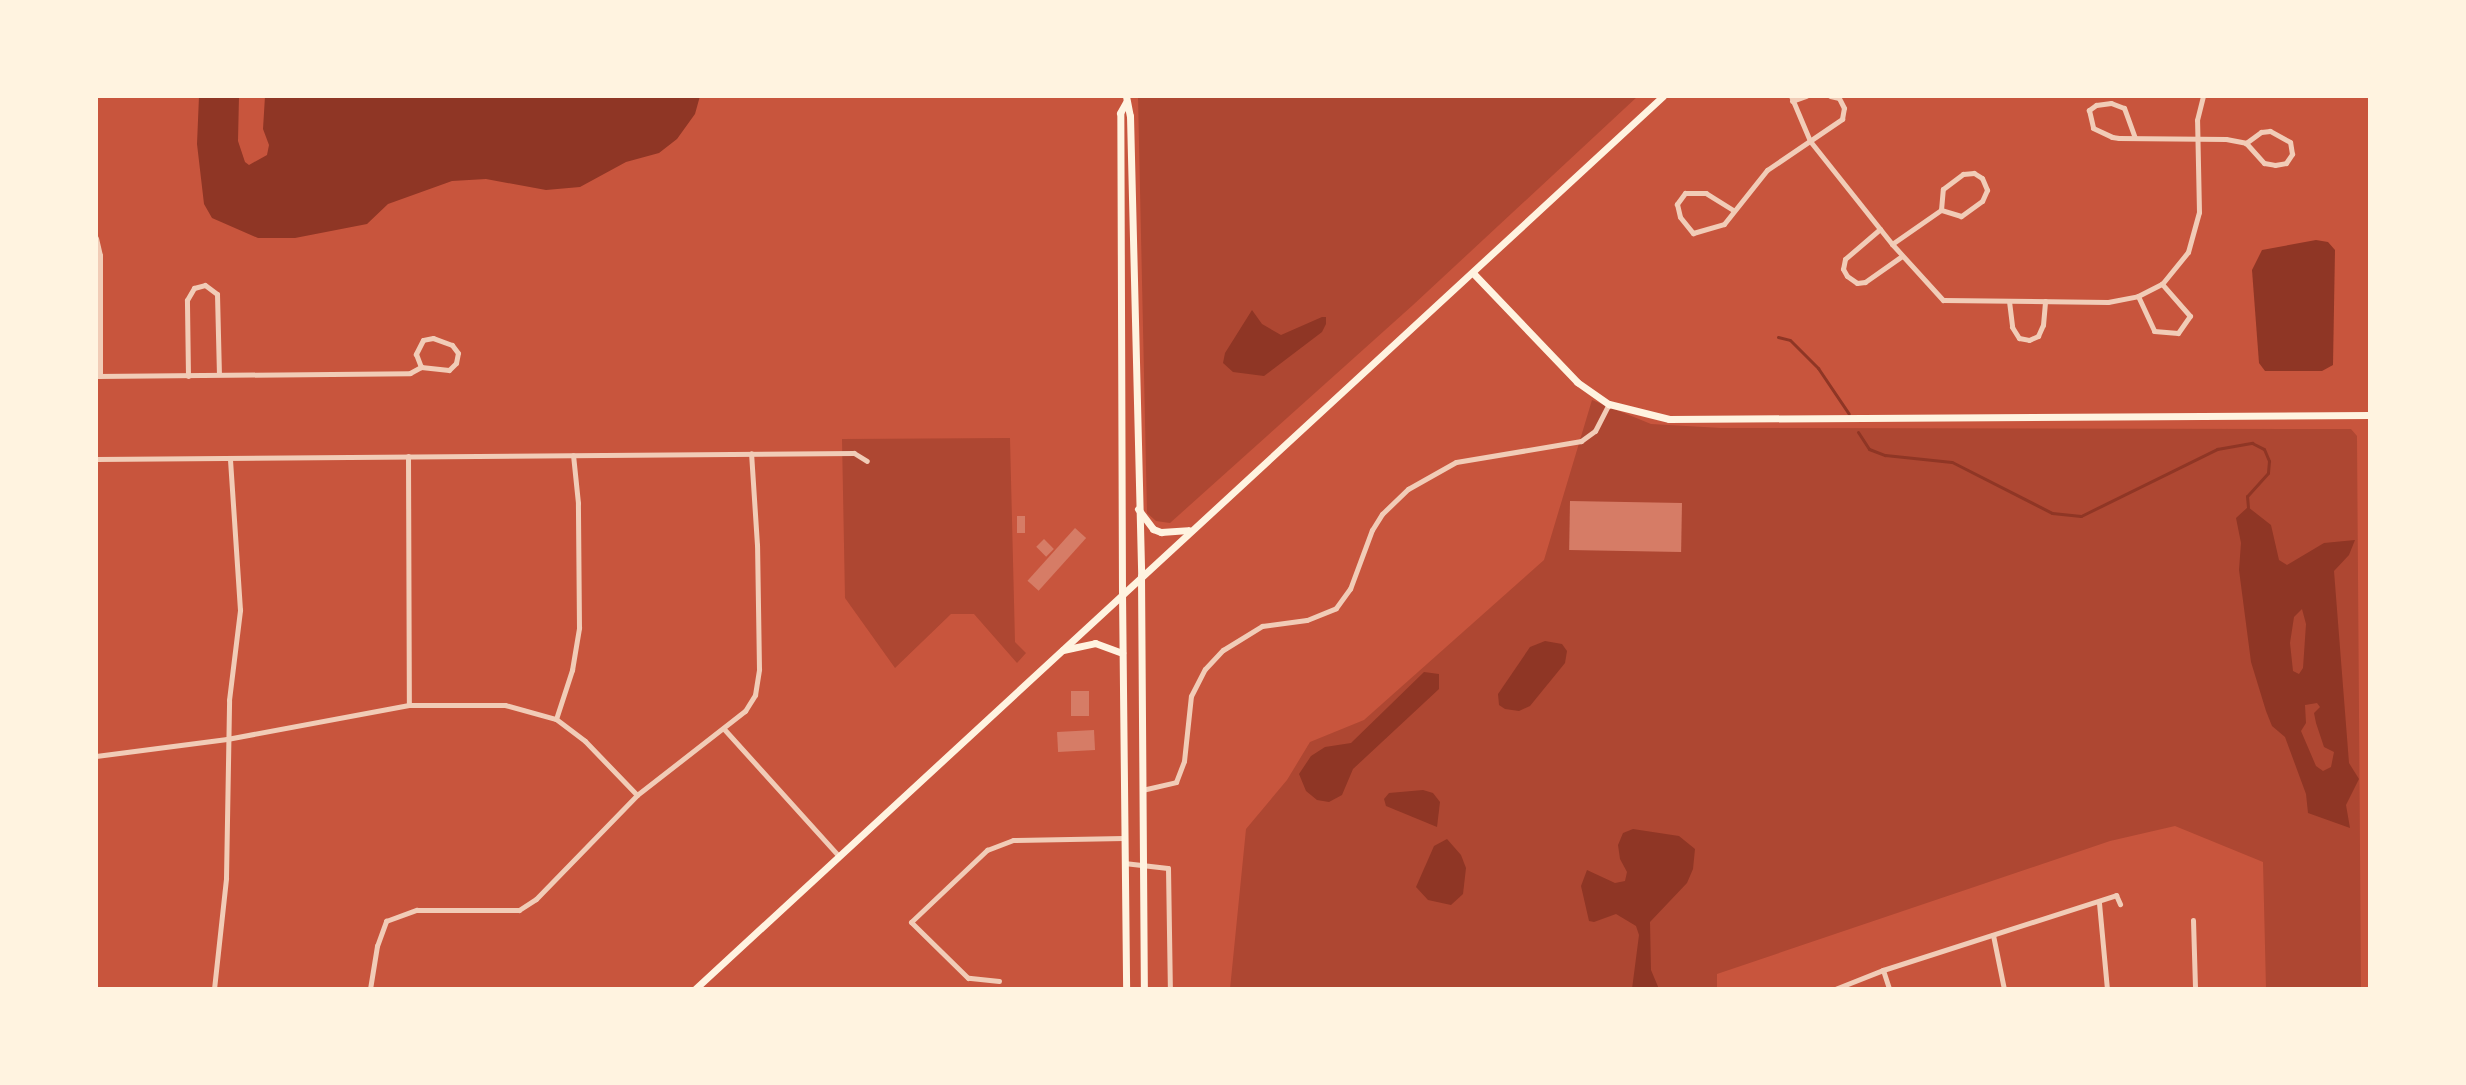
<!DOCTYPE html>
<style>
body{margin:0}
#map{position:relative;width:2466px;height:1085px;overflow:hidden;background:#c8553d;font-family:Georgia,serif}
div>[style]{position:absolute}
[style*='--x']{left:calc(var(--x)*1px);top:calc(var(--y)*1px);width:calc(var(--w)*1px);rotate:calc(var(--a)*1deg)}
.green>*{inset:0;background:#ae4732}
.water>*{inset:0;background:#8f3625}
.stream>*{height:3px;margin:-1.5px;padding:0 1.5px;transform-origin:1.5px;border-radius:1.5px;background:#8f3625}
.building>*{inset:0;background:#d67c66;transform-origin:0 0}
.minor>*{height:5px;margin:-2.5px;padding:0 2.5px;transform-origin:2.5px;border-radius:2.5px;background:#f1ccb7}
.secondary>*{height:7px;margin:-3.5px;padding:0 3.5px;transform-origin:3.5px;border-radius:3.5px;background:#fff3e0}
.primary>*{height:7px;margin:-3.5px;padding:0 3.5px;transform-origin:3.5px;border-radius:3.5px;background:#fff3e0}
span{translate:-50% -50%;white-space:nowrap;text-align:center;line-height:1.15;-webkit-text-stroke:6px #fff3e0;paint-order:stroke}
.frame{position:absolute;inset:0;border:98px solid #fff3e0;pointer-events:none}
</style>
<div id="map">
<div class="green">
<i style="clip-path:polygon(1138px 96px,1638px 96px,1413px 305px,1170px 523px,1156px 521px,1147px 513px)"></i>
<i style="clip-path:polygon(1592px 400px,1651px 424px,1721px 428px,2351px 429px,2357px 436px,2361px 989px,2266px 989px,2263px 862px,2175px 826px,2110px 841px,1717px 974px,1717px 989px,1230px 989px,1246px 829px,1287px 780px,1310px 742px,1364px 720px,1544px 560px)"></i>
<i style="clip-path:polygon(1010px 438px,1015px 642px,1026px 653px,1017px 663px,974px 614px,951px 614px,895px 668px,845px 598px,842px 439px)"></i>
</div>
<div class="water">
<i style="clip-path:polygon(199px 96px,239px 96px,238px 141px,245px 162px,249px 165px,267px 155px,269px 145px,263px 129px,265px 96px,700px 96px,695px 114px,677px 139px,659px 153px,626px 162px,580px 187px,546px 190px,486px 179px,452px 181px,388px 204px,367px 224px,295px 238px,258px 238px,212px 218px,204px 204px,197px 144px)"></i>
<i style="clip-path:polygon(2316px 240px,2328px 242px,2335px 250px,2333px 365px,2322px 371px,2265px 371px,2259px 363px,2252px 270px,2262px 250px)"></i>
<i style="clip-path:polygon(1252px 310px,1262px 324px,1281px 335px,1322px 317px,1326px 317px,1326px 324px,1322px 332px,1264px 376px,1233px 372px,1223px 363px,1225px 353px)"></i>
<i style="clip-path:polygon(evenodd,2248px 507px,2271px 525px,2279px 560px,2287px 565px,2324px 543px,2355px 540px,2349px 555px,2334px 571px,2349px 763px,2359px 779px,2346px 805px,2350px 828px,2308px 813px,2306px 794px,2285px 737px,2272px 726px,2266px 711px,2251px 662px,2239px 570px,2241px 543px,2236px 518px,2248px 507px,2302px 609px,2306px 624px,2303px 668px,2299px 674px,2293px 671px,2290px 643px,2294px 617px,2302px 609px,2248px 507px,2317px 703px,2320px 707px,2314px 713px,2316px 723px,2324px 747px,2334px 752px,2331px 767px,2323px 771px,2316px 766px,2301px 731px,2306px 723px,2305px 705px,2317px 703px)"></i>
<i style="clip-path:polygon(1545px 641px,1562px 644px,1567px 651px,1565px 663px,1530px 706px,1519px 711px,1505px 709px,1499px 705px,1498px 694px,1530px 647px)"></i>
<i style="clip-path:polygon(1424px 672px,1439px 674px,1439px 689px,1353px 769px,1342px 795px,1329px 802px,1317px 800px,1306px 791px,1299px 774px,1311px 756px,1325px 747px,1351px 743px)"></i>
<i style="clip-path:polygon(1423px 790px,1433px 793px,1440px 802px,1437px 827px,1386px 806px,1384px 799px,1389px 793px)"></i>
<i style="clip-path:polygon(1633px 829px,1679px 836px,1695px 849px,1693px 869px,1687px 883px,1650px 922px,1651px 970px,1659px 989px,1632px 989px,1639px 935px,1636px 926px,1616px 914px,1594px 922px,1589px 921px,1581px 886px,1587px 870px,1615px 883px,1625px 881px,1627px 872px,1620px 859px,1618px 845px,1623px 833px)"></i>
<i style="clip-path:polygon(1447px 839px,1461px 855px,1466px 868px,1463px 894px,1451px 905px,1428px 900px,1416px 887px,1434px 846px)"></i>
</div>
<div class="stream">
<i style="--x:1778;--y:337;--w:12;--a:14"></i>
<i style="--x:1790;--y:340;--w:40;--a:45"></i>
<i style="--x:1818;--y:368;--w:55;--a:56"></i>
<i style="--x:1858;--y:432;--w:20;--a:57"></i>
<i style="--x:1869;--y:449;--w:17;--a:21"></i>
<i style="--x:1885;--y:455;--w:67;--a:6"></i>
<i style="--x:1952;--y:462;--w:112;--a:27"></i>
<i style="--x:2052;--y:513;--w:29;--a:6"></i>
<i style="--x:2081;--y:516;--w:152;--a:-26.2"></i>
<i style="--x:2217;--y:449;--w:36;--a:-10"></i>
<i style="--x:2252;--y:443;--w:13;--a:27"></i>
<i style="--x:2264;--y:449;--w:13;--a:67"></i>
<i style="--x:2269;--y:461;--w:12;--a:95"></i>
<i style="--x:2268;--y:473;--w:31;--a:132"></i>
<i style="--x:2247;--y:496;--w:11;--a:85"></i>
</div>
<div class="building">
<i style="left:1570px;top:501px;width:112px;height:49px;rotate:1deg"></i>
<i style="left:1017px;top:516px;width:8px;height:17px"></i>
<i style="left:1075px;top:528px;width:15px;height:71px;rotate:42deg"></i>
<i style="left:1044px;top:539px;width:14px;height:11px;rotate:45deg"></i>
<i style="left:1089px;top:691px;width:25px;height:18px;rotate:90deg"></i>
<i style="left:1094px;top:730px;width:20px;height:37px;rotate:87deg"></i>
</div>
<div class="minor">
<i style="--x:1791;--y:96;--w:49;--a:67.1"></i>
<i style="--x:1810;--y:141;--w:132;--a:51.5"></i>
<i style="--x:1892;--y:244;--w:76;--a:47.7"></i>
<i style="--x:1943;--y:300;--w:165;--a:0.7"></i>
<i style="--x:2108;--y:302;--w:31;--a:-11"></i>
<i style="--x:2138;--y:296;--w:27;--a:-27"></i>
<i style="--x:2162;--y:284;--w:41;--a:-50.9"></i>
<i style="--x:2188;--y:252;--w:41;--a:-74.6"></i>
<i style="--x:2199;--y:212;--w:92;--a:-91.2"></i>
<i style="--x:2197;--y:120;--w:25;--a:-76"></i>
<i style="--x:1792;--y:101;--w:15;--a:-20"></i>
<i style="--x:2135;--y:138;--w:32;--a:-110"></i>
<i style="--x:2124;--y:108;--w:14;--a:-159"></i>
<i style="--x:2111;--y:103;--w:15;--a:172"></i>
<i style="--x:2096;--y:105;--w:9;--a:144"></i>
<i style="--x:2089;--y:110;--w:18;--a:77"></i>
<i style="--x:2093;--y:128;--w:21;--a:25"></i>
<i style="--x:2112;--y:137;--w:7;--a:8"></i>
<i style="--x:2119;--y:138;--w:107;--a:0.5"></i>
<i style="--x:2226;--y:139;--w:20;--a:11"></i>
<i style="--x:2246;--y:143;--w:27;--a:48"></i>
<i style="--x:2264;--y:163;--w:11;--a:10"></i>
<i style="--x:2275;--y:165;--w:11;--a:-10"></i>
<i style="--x:2286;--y:163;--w:11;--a:-56"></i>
<i style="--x:2292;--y:154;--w:12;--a:-99"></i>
<i style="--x:2290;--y:142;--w:23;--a:-151"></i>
<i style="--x:2270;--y:131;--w:9;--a:174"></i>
<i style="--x:2261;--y:132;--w:19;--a:144"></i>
<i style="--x:1974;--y:173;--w:9;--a:32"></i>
<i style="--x:1982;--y:178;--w:13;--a:67"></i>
<i style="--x:1987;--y:190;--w:12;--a:114"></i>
<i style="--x:1982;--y:201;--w:26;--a:144"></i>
<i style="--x:1961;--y:216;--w:21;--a:-163"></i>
<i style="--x:1941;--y:210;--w:21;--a:-85"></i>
<i style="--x:1943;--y:189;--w:25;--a:-37"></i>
<i style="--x:1963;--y:174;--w:11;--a:-5"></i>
<i style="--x:1733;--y:210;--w:32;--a:-148"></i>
<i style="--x:1706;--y:193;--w:21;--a:180"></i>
<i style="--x:1685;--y:193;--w:14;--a:126"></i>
<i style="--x:1677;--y:204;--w:13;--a:77"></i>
<i style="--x:1680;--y:217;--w:21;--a:51"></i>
<i style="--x:1693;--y:233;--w:32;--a:-16"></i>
<i style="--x:1724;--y:224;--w:69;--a:-51.5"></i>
<i style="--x:1767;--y:170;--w:91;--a:-34.2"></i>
<i style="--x:1842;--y:119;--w:11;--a:-80"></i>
<i style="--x:1844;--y:108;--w:11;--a:-117"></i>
<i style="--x:1839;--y:98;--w:9;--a:-167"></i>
<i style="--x:1880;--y:229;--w:46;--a:139.4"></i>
<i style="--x:1845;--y:259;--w:10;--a:101"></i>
<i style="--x:1843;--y:269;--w:8;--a:60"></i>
<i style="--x:1847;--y:276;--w:12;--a:35"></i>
<i style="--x:1857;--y:283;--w:8;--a:-7"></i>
<i style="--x:1865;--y:282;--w:45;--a:-35.1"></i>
<i style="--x:96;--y:238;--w:17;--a:77"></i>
<i style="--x:100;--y:255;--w:121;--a:90"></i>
<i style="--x:1892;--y:244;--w:60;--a:-34.8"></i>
<i style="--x:2138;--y:296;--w:38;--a:65"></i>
<i style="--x:2154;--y:331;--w:24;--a:5"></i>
<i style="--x:2178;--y:333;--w:21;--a:-55"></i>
<i style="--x:2190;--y:316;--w:43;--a:-131.2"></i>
<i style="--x:2009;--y:301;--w:26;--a:83"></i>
<i style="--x:2012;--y:327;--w:13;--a:58"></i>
<i style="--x:2019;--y:338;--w:10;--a:11"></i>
<i style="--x:2029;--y:340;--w:10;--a:-24"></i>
<i style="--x:2038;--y:336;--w:12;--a:-66"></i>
<i style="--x:2043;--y:325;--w:24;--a:-85"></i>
<i style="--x:96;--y:376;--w:314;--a:-0.5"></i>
<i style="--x:410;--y:373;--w:13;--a:-29"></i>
<i style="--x:421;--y:367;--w:28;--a:6"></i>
<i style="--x:449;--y:370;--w:10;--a:-45"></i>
<i style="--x:456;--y:363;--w:10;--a:-79"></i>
<i style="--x:458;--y:353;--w:10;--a:-127"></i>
<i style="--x:452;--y:345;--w:20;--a:-160"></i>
<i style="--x:433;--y:338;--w:10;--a:169"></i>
<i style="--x:423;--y:340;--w:16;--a:117"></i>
<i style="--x:416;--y:354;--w:14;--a:69"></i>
<i style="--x:188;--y:376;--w:76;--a:-90.8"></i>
<i style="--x:187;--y:300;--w:14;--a:-60"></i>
<i style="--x:194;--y:288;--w:11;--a:-15"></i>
<i style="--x:205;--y:285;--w:15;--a:37"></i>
<i style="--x:217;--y:294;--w:80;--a:88.6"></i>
<i style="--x:408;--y:456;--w:249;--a:89.8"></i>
<i style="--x:96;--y:459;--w:758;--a:-0.45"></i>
<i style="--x:854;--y:453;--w:15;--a:32"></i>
<i style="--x:556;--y:719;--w:52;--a:-71.9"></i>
<i style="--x:572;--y:670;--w:43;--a:-80.5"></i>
<i style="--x:579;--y:628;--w:125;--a:-90.5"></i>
<i style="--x:578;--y:503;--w:48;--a:-95.9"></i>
<i style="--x:724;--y:729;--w:170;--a:47.9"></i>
<i style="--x:96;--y:756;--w:132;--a:-7.4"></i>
<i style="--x:227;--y:739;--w:185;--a:-10.6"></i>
<i style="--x:409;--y:705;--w:96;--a:0"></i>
<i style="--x:505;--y:705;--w:53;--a:15.4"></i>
<i style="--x:556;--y:719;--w:36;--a:37"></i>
<i style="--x:585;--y:741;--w:75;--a:46.1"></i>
<i style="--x:1142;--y:790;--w:35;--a:-13"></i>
<i style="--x:1176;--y:782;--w:22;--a:-69"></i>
<i style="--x:1184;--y:761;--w:65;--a:-83.9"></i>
<i style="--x:1191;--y:696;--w:30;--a:-63"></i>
<i style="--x:1205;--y:669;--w:26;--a:-47"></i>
<i style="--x:1223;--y:650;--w:46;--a:-31.6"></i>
<i style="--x:1262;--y:626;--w:45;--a:-7.6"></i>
<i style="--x:1307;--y:620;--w:31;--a:-22"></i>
<i style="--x:1336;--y:608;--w:24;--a:-54"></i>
<i style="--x:1350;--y:589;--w:63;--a:-69.6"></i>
<i style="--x:1372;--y:530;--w:19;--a:-58"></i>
<i style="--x:1382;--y:514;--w:36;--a:-44"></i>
<i style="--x:1408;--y:489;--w:55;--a:-29.4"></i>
<i style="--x:1456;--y:462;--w:127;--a:-9.5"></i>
<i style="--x:1581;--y:441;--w:17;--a:-36"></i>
<i style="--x:1595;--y:431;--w:30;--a:-63"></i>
<i style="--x:1124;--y:863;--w:44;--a:6.5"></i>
<i style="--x:1168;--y:868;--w:121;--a:89.1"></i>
<i style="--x:2099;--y:903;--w:86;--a:84.7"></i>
<i style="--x:2193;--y:920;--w:69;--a:88.3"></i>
<i style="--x:1993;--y:935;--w:55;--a:78.5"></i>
<i style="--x:1883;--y:970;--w:20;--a:72"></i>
<i style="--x:999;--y:981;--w:31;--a:-174"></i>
<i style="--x:968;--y:978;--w:80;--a:-135.5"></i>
<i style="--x:911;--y:922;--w:105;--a:-43.5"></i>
<i style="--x:987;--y:850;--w:28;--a:-21"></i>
<i style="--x:1013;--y:840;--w:111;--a:-1"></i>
<i style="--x:214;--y:989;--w:112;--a:-83.8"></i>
<i style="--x:226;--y:878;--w:178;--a:-89"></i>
<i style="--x:229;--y:700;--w:91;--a:-83"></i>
<i style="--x:240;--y:610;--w:152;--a:-93.8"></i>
<i style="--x:370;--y:989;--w:44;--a:-80.8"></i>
<i style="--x:377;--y:946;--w:27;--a:-70"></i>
<i style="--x:386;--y:921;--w:33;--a:-20"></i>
<i style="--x:417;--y:910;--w:102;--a:0"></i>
<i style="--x:519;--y:910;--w:20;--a:-33"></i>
<i style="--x:536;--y:899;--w:145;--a:-45.8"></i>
<i style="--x:637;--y:795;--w:137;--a:-37.9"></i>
<i style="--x:745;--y:711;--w:19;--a:-58"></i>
<i style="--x:755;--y:695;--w:26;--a:-81"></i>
<i style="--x:759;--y:669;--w:124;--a:-90.9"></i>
<i style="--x:757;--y:545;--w:92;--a:-93.7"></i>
<i style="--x:1835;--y:989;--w:52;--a:-21.6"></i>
<i style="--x:1883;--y:970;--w:245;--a:-17.8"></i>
<i style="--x:2116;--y:895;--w:10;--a:66"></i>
</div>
<div class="secondary">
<i style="--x:1126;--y:96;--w:20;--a:79"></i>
<i style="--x:1130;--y:116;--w:460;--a:88.6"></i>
<i style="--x:1473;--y:273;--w:151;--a:46.3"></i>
<i style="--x:1577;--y:382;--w:39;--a:35"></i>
<i style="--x:1609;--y:404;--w:62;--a:14"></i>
<i style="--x:1669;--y:419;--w:701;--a:-0.33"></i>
<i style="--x:1122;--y:593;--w:480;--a:-90.2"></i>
<i style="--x:1120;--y:113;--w:13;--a:-61"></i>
</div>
<div class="primary">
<i style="--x:1138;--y:509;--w:25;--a:53"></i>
<i style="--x:1153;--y:529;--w:9;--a:21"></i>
<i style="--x:1161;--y:532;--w:27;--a:-4"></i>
<i style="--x:1141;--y:576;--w:413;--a:89.6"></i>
<i style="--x:1122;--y:593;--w:396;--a:89.4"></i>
<i style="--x:1063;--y:650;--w:33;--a:-12"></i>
<i style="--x:1095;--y:643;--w:29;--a:20"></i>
<i style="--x:695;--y:989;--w:1317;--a:-42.69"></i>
</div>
<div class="frame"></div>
</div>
